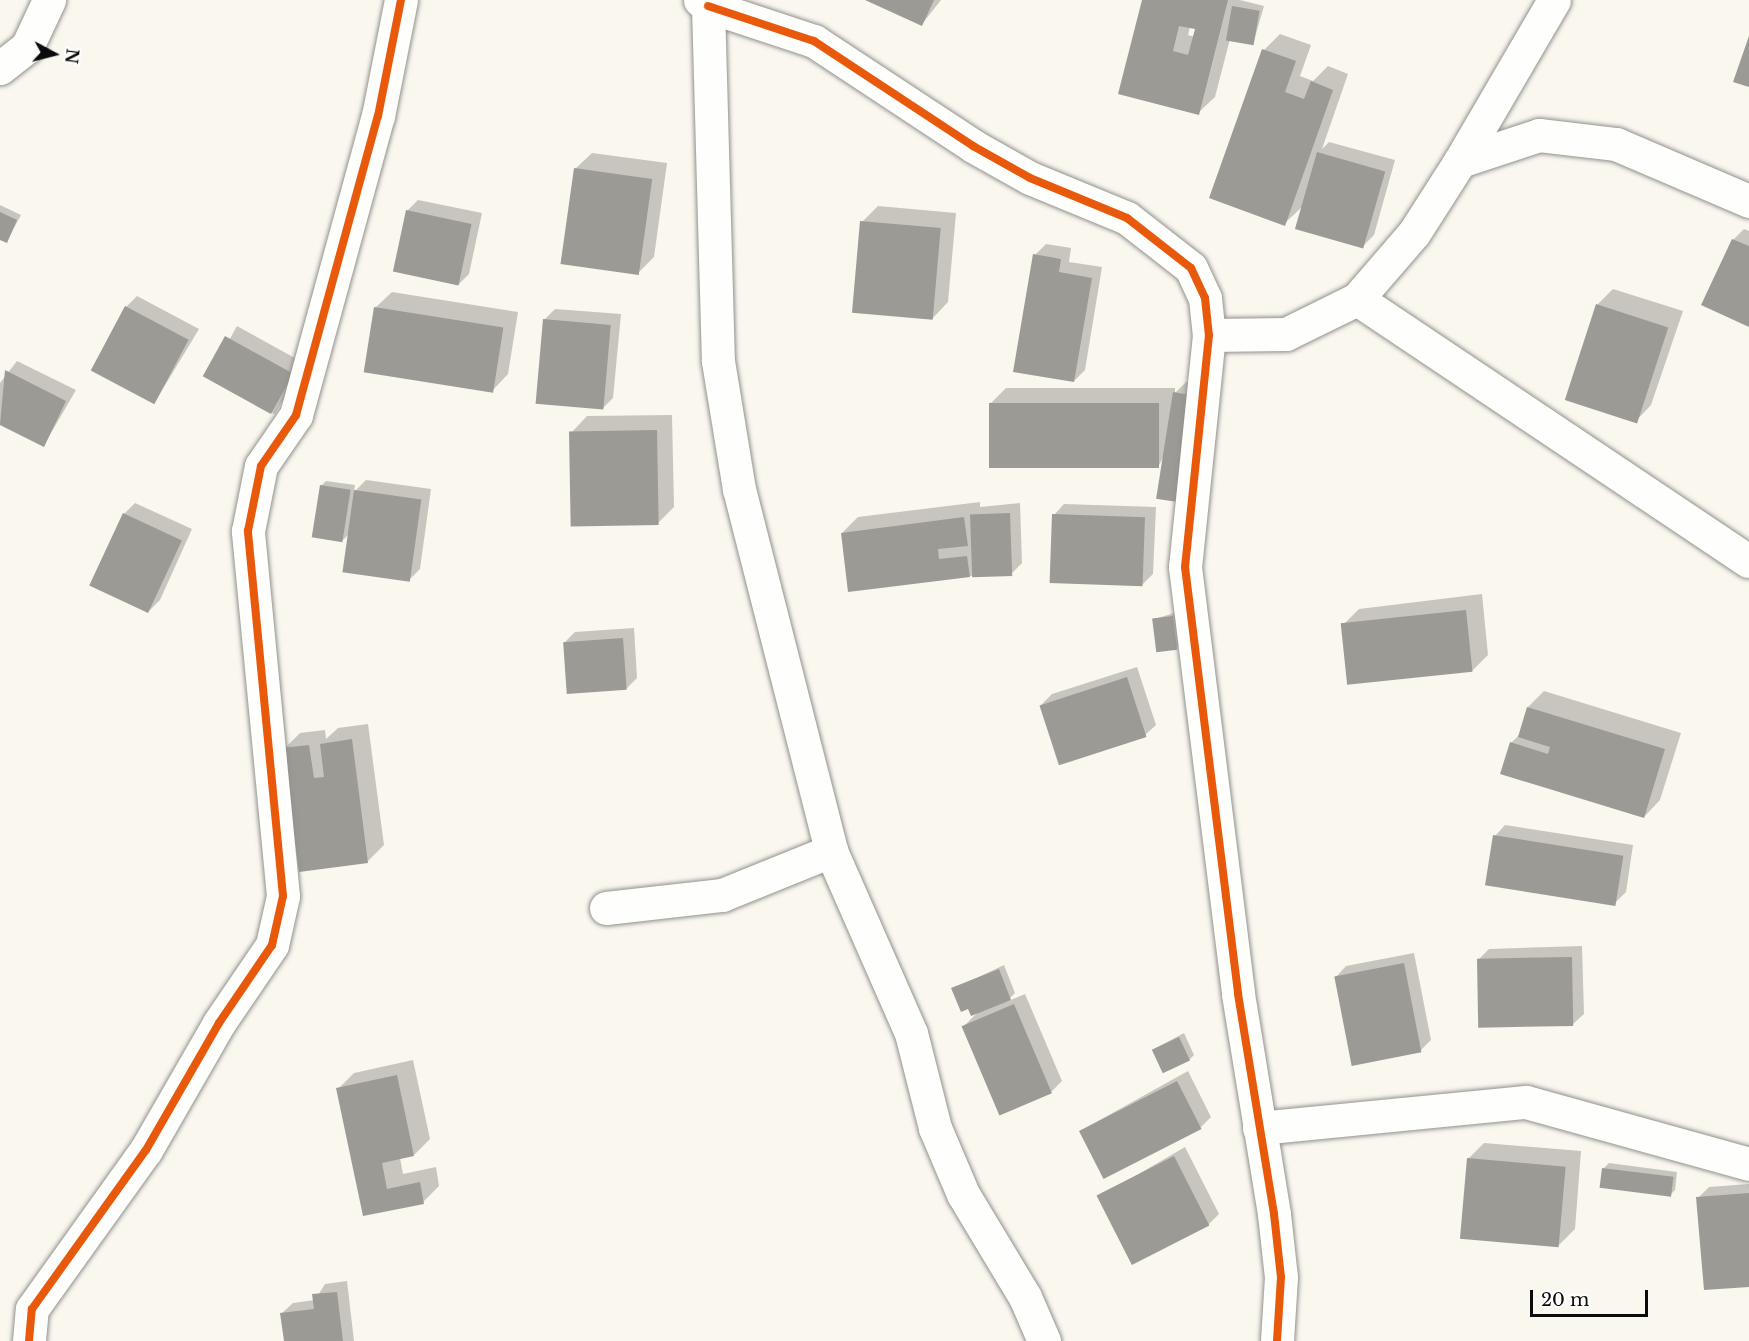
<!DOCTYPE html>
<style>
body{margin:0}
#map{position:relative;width:1749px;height:1341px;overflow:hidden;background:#f9f7ee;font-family:"Libre Baskerville",serif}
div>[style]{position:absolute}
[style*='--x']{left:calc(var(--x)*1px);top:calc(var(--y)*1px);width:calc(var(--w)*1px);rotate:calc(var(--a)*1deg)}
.shadow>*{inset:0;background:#0003;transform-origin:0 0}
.building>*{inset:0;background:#9c9a94;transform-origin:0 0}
.roads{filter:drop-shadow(0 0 2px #92918d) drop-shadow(0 0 2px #92918d)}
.minor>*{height:33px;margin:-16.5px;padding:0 16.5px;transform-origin:16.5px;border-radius:16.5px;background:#fefefc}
.cycleway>*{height:8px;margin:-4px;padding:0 4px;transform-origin:4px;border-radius:4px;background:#e8590c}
span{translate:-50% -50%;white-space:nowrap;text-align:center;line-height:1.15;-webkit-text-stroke:6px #fff;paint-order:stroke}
.north{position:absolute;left:24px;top:24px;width:60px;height:60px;-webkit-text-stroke:4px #fff;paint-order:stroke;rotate:97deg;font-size:16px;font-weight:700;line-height:24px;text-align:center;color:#0b0b0b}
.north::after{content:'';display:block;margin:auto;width:21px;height:27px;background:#0b0b0b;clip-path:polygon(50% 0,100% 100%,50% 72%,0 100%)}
.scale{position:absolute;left:1530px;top:1290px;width:118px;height:27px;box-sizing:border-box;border:3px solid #0b0b0b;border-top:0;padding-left:8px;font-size:18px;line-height:21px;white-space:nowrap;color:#0b0b0b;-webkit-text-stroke:4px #fff;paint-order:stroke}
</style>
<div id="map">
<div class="shadow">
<i style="clip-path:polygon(869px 0,941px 0,922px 24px)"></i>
<i style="clip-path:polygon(evenodd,1144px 0,1240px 0,1264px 6px,1253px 44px,1230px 39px,1215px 97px,1198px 113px,1144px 0,1190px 27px,1197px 28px,1195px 37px,1188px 35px,1190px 27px)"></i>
<i style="clip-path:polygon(1280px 34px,1311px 45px,1300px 76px,1313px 81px,1328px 66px,1348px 74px,1322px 149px,1329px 142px,1395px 160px,1374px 235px,1363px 246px,1304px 205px,1284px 224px,1264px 50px)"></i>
<i style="clip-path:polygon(592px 153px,667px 163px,654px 257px,637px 274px,575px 169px)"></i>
<i style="clip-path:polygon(418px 200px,482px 213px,469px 274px,458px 285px,407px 211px)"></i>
<i style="clip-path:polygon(0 205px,21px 215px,7px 241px,0 239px)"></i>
<i style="clip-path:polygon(878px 206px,956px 213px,948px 302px,932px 319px,862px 222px)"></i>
<i style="clip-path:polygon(1744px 229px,1749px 231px,1749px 325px,1733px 240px)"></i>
<i style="clip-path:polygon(1046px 244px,1071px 248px,1069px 262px,1102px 267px,1085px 370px,1074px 381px,1035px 255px)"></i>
<i style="clip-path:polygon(1613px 289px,1683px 311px,1651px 405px,1635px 422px,1597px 305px)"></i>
<i style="clip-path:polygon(392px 292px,518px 312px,508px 374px,492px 391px,375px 308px)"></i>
<i style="clip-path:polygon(137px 296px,199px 329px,155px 402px,126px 307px)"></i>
<i style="clip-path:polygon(555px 309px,621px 314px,613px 398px,602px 409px,544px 320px)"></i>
<i style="left:237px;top:326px;width:76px;height:59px;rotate:29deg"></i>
<i style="clip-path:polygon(17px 361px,76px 390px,44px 445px,0 424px,0 383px)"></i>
<i style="clip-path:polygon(1186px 382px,1203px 384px,1158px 467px,990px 404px,1006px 388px,1175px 388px,1175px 393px)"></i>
<i style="clip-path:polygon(672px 415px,674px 507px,657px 524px,571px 433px,587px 416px)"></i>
<i style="clip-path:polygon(366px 480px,431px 489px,420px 569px,409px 580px,349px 534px,343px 540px,321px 486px,326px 481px,355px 485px,354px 492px)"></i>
<i style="clip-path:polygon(980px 502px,980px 507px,1020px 503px,1022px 563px,1011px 574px,969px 576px,842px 533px,858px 517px)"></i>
<i style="clip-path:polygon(135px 503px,192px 529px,160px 600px,149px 611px,124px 514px)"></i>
<i style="clip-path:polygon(1064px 504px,1156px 507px,1153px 574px,1142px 585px,1054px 515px)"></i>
<i style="clip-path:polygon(1482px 594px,1488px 655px,1472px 671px,1343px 625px,1359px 609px)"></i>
<i style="clip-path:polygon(1178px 612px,1181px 644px,1176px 649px,1154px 619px)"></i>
<i style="clip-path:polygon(634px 628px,637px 678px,626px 689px,564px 643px,575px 632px)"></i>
<i style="clip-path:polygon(1137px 667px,1156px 725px,1145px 735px,1041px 705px,1052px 694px)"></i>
<i style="clip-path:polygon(1544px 691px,1681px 733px,1660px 800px,1644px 817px,1511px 743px,1520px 734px,1528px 707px)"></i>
<i style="clip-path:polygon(368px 724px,384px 845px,368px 861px,284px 749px,300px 733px,325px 730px,326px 739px,338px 728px)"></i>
<i style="clip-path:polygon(1505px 825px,1633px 845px,1626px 892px,1615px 903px,1495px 836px)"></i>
<i style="clip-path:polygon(1582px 946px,1584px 1014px,1573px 1024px,1478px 960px,1489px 949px)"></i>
<i style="clip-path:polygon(1414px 953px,1431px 1040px,1420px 1051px,1336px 977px,1346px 966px)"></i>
<i style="clip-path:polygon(1004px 965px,1015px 993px,1006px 1002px,1025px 994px,1062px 1081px,1051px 1092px,963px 1027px,979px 1011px,953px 989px)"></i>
<i style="clip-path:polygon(1184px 1033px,1194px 1055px,1189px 1060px,1154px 1049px)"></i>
<i style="clip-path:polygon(413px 1060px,430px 1139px,414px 1155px,400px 1158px,403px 1174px,436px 1167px,439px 1186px,423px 1202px,364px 1215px,338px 1089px,354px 1073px)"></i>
<i style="clip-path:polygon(1188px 1071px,1211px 1117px,1200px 1128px,1080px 1131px)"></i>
<i style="clip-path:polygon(1484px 1143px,1581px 1151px,1575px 1229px,1559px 1245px,1468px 1159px)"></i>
<i style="clip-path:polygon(1185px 1147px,1219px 1214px,1208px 1225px,1099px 1197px)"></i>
<i style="clip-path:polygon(1609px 1163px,1677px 1172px,1675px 1190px,1670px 1195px,1604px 1168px)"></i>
<i style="clip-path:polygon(1749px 1184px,1749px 1285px,1698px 1198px,1709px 1187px)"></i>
<i style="clip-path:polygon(347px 1281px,354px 1341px,285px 1341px,282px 1313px,293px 1303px,315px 1300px,325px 1284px)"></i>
</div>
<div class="building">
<i style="clip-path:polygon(865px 0,934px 0,922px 26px)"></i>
<i style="clip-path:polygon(evenodd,1142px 0,1228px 0,1199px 115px,1118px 94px,1142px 0,1179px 26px,1195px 29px,1188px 55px,1173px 51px,1179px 26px)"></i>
<i style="left:1232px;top:6px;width:28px;height:35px;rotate:10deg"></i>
<i style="clip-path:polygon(1749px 36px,1749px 87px,1733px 82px)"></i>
<i style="clip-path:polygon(1262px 49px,1296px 61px,1285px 92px,1304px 99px,1311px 81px,1333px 90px,1285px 226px,1209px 198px)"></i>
<i style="left:1317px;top:152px;width:71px;height:80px;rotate:16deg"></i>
<i style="left:574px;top:168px;width:79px;height:97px;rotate:8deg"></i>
<i style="left:406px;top:210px;width:67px;height:63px;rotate:12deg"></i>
<i style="clip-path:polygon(0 212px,17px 220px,7px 243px,0 240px)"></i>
<i style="left:860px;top:221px;width:81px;height:92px;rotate:5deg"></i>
<i style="clip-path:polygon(1732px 239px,1749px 246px,1749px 327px,1701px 305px)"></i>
<i style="clip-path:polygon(1033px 254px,1061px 259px,1059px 272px,1092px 278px,1074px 382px,1013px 372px)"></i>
<i style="left:1596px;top:304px;width:76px;height:101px;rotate:18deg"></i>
<i style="left:125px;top:306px;width:72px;height:73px;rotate:28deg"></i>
<i style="left:374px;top:307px;width:131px;height:66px;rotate:9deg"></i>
<i style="left:543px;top:319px;width:68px;height:85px;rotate:5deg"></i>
<i style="left:225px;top:336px;width:78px;height:46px;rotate:29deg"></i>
<i style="clip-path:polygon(5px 370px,66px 401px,44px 447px,0 425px)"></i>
<i style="left:1173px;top:392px;width:20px;height:108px;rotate:9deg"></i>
<i style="left:989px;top:403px;width:170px;height:65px"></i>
<i style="left:657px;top:430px;width:95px;height:88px;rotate:89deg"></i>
<i style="left:320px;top:485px;width:31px;height:53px;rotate:9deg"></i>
<i style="left:354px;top:490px;width:68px;height:83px;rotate:8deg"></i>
<i style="left:123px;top:513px;width:65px;height:80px;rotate:25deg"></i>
<i style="left:1010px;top:513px;width:63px;height:40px;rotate:88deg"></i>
<i style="left:1052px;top:514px;width:93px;height:69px;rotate:2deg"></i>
<i style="clip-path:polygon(964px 517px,968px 546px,938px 549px,939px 559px,967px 556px,970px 577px,848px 592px,841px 533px)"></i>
<i style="left:1466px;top:610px;width:62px;height:126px;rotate:84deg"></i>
<i style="left:1173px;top:616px;width:34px;height:21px;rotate:83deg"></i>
<i style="left:623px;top:638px;width:52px;height:60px;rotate:86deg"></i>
<i style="left:1127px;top:677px;width:63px;height:92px;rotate:72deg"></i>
<i style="clip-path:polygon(1527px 707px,1665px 749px,1644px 818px,1500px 774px,1510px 742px,1548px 754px,1550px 747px,1518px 737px)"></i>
<i style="clip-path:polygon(352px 739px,368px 863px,299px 872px,282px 748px,309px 745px,314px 778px,324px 777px,320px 744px)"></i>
<i style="left:1493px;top:835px;width:132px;height:51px;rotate:9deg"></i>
<i style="left:1572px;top:957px;width:69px;height:95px;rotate:89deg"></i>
<i style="left:1404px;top:963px;width:91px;height:71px;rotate:79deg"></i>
<i style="clip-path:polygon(999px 969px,1011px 1000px,971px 1016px,968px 1009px,961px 1012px,951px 988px)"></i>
<i style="left:1014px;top:1004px;width:97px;height:57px;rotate:67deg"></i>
<i style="left:1179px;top:1037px;width:26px;height:30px;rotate:65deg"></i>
<i style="clip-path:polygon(397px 1075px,414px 1156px,382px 1163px,387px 1189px,420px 1182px,424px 1204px,363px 1216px,336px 1088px)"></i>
<i style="left:1177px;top:1081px;width:54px;height:110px;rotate:63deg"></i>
<i style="left:1174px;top:1156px;width:78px;height:87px;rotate:63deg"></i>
<i style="left:1467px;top:1158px;width:99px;height:81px;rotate:5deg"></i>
<i style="left:1602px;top:1168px;width:72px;height:20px;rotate:7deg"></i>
<i style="clip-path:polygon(1749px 1193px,1749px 1287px,1704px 1290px,1696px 1197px)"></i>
<i style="clip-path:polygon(337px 1292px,343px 1341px,284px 1341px,280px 1313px,314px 1309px,312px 1294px)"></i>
</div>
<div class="roads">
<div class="minor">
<i style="--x:700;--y:0;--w:10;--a:37"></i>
<i style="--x:708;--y:6;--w:355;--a:88.4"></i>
<i style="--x:718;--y:361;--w:130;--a:80.7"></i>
<i style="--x:739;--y:489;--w:374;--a:75.7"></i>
<i style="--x:831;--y:851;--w:199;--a:66.3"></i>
<i style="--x:911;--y:1033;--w:98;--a:75.8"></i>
<i style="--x:935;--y:1128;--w:72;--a:67"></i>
<i style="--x:963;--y:1194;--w:120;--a:59"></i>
<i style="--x:1025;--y:1297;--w:48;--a:66.6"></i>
<i style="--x:708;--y:6;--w:112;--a:18.3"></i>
<i style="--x:814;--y:41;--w:191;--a:33.4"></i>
<i style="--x:973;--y:146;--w:65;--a:29.3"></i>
<i style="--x:1030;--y:178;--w:105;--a:22.4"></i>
<i style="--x:1127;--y:218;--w:81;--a:38"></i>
<i style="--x:1191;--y:268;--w:33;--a:65"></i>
<i style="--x:1205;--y:298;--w:37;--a:84"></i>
<i style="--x:1209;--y:335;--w:233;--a:95.9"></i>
<i style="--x:1185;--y:567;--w:430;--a:82.9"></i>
<i style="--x:1238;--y:994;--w:223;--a:80.7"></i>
<i style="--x:1274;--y:1214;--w:63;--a:83.7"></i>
<i style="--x:1281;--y:1277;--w:64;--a:93.6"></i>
<i style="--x:0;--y:68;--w:34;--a:-38"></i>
<i style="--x:27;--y:47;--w:52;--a:-64.9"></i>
<i style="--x:1460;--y:161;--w:186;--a:-59.7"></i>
<i style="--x:1357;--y:299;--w:471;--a:33.8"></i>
<i style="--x:1209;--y:335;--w:77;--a:-0.7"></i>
<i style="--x:1286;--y:334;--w:79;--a:-26.2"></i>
<i style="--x:1357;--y:299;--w:87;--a:-49.2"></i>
<i style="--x:1414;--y:233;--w:85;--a:-57.4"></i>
<i style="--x:1460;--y:161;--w:83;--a:-18.2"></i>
<i style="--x:1539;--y:135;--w:78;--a:6.7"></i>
<i style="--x:1616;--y:144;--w:145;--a:23.2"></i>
<i style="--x:606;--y:908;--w:117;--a:-6.4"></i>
<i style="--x:722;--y:895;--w:118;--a:-22"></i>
<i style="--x:1259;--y:1128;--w:268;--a:-5.6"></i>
<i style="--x:1526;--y:1102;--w:231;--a:15.5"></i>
<i style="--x:29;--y:1341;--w:32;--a:-85"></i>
<i style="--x:32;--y:1309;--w:196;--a:-54.4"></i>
<i style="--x:146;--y:1150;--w:146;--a:-60.1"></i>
<i style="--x:219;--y:1023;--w:94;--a:-55.8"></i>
<i style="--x:272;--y:945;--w:50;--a:-77.3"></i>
<i style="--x:283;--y:896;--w:367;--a:-95.5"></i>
<i style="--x:248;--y:531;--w:66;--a:-78.7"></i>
<i style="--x:261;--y:466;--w:62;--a:-55.5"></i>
<i style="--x:296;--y:415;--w:310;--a:-74.7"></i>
<i style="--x:378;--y:116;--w:118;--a:-78.8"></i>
</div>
</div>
<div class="cycleway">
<i style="--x:708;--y:6;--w:112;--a:18.3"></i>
<i style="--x:814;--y:41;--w:191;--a:33.4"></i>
<i style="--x:973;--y:146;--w:65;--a:29.3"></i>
<i style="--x:1030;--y:178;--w:105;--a:22.4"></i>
<i style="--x:1127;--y:218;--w:81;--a:38"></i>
<i style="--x:1191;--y:268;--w:33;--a:65"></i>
<i style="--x:1205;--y:298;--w:37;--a:84"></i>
<i style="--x:1209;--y:335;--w:233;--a:95.9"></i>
<i style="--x:1185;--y:567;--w:430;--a:82.9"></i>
<i style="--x:1238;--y:994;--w:223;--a:80.7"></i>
<i style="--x:1274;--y:1214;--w:63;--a:83.7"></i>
<i style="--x:1281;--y:1277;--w:64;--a:93.6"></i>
<i style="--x:29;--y:1341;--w:32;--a:-85"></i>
<i style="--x:32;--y:1309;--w:196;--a:-54.4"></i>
<i style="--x:146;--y:1150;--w:146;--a:-60.1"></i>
<i style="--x:219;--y:1023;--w:94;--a:-55.8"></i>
<i style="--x:272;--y:945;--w:50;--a:-77.3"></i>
<i style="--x:283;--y:896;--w:367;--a:-95.5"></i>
<i style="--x:248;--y:531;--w:66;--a:-78.7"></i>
<i style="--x:261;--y:466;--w:62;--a:-55.5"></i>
<i style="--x:296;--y:415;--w:310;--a:-74.7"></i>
<i style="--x:378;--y:116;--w:118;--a:-78.8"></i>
</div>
<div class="north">N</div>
<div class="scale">20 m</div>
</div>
